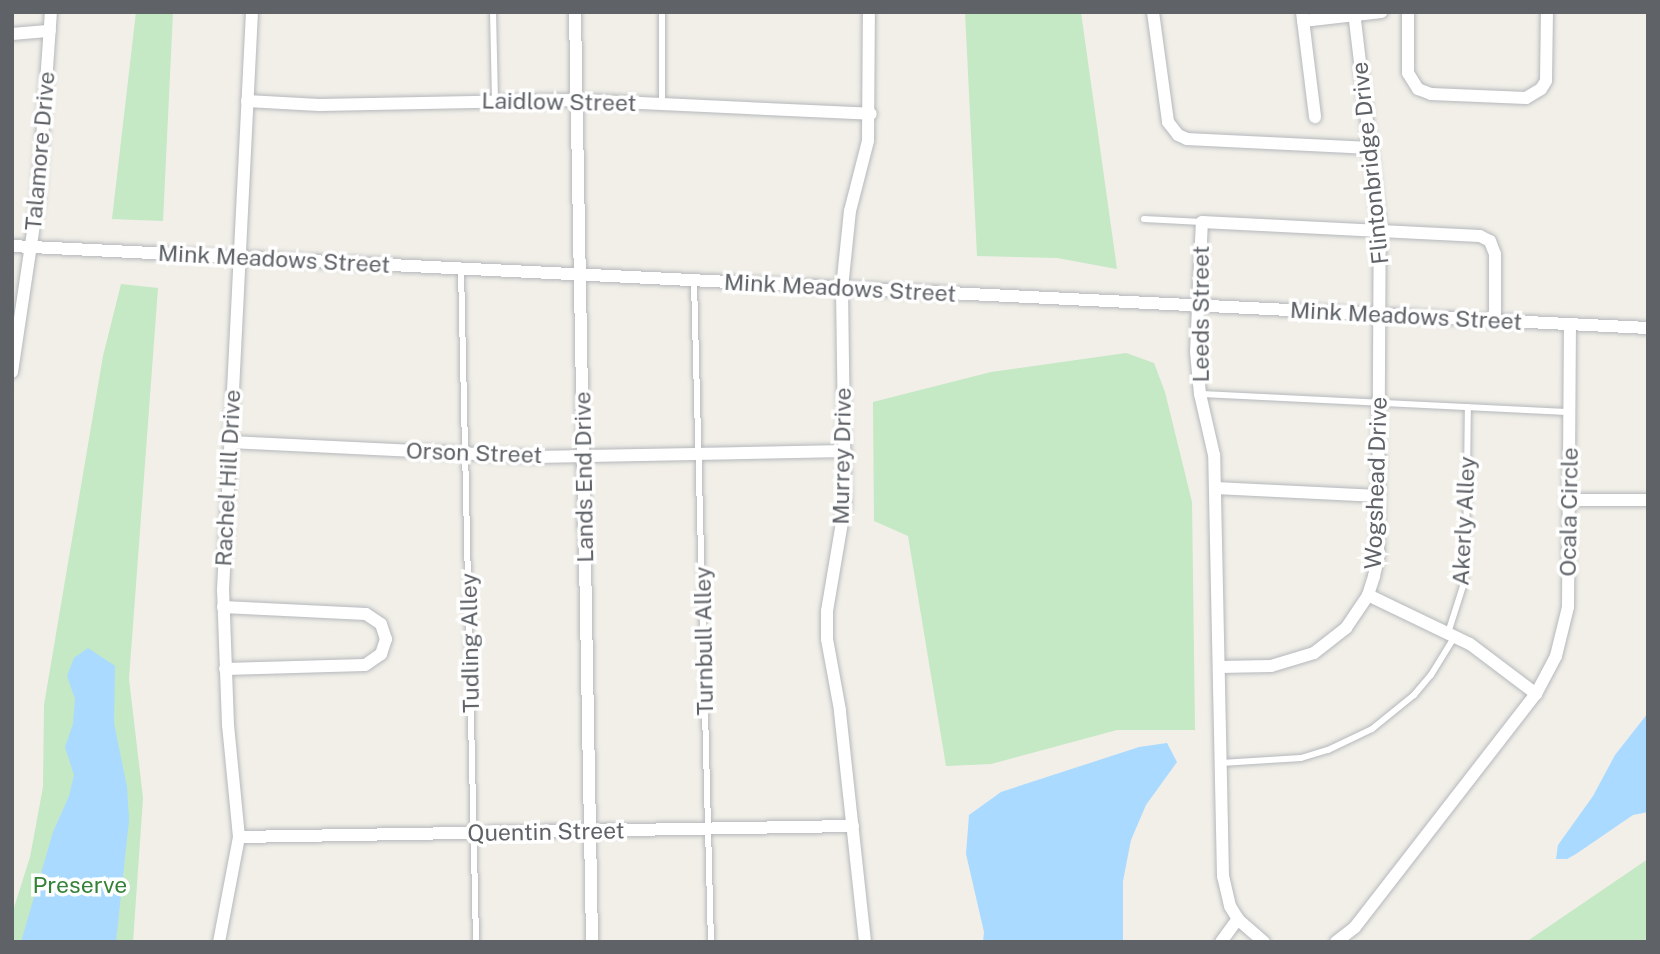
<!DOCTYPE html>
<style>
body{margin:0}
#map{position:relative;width:1660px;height:954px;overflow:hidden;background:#f1efe8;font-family:"Public Sans",sans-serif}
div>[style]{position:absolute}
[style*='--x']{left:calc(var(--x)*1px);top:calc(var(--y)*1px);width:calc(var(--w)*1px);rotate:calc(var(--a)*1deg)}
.green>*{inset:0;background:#c5e8c5}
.water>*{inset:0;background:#aadaff}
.roads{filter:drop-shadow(0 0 2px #b5b8bc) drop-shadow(0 0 2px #b5b8bc)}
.lane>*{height:6px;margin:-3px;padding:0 3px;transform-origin:3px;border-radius:3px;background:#fff}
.street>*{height:12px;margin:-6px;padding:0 6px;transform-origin:6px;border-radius:6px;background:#fff}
span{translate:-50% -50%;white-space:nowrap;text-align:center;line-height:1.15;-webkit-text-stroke:7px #fff;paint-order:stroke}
.street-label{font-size:23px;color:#5f6368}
.park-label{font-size:23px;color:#348238}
.frame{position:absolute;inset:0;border:14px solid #5f6368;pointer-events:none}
</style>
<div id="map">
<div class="green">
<i style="clip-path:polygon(136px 12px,173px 12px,163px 221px,112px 219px)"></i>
<i style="clip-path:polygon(965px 12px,1081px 12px,1117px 269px,1057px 258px,977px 256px)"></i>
<i style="clip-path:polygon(121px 284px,158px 288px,129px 679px,143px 798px,133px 942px,12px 942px,12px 914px,30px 857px,43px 787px,44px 705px,103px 356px)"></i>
<i style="clip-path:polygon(1126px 353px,1154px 363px,1165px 392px,1192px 502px,1195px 730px,1117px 730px,991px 764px,946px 766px,908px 536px,874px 521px,873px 402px,991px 372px)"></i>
<i style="clip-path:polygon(1648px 859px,1648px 942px,1526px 942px)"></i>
</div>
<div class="water">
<i style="clip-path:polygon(88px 648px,115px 666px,114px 723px,127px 787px,129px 820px,116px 942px,21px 942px,53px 832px,69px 796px,74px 775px,65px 747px,73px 724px,75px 699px,67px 676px,74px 658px)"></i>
<i style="clip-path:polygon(1648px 713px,1648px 812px,1633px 815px,1576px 854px,1567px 859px,1556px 859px,1558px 845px,1593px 796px,1615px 755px)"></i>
<i style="clip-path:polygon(1167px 743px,1177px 762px,1146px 805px,1131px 840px,1123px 881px,1123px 942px,983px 942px,984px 932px,966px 854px,969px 815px,1001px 792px,1139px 747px)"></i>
</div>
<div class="roads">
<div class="lane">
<i style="--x:493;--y:12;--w:89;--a:88.7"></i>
<i style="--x:662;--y:12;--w:92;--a:90"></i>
<i style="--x:1144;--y:219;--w:58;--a:3"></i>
<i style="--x:461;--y:269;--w:673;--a:88.72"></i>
<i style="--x:694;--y:281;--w:661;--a:88.53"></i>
<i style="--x:1200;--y:394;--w:369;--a:2.8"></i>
<i style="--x:1448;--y:633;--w:49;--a:-72.3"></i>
<i style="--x:1463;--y:586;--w:26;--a:-83"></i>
<i style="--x:1466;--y:560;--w:153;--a:-89.3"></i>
<i style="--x:1221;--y:763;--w:80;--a:-3.6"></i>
<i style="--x:1301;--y:758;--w:28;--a:-17"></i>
<i style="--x:1328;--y:750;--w:49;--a:-25.5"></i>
<i style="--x:1372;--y:729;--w:54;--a:-39"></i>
<i style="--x:1414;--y:695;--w:26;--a:-50"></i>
<i style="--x:1431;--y:675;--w:46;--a:-58.4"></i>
</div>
<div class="street">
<i style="--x:575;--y:12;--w:930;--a:88.95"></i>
<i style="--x:1153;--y:12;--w:111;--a:82.2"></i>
<i style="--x:1168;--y:122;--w:16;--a:52"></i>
<i style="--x:1178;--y:135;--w:10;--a:24"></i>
<i style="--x:1187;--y:139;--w:183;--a:2.8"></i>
<i style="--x:1302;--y:12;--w:106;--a:82.9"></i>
<i style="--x:1408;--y:12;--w:61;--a:90"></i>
<i style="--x:1408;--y:73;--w:19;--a:58"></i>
<i style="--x:1418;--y:89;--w:14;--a:21"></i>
<i style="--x:1431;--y:94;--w:95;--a:2.4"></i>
<i style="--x:1526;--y:98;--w:17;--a:-31"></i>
<i style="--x:1541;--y:89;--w:9;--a:-58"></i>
<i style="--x:1546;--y:81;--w:69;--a:-89.2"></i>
<i style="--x:1303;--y:21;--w:79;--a:-6.6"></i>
<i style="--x:12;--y:34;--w:38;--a:-5"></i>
<i style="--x:247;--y:101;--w:72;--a:3.2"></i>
<i style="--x:319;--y:105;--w:258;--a:-1.1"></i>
<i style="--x:577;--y:100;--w:294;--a:2.7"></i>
<i style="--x:12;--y:246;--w:1638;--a:2.87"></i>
<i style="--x:12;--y:372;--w:177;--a:-81.5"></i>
<i style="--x:38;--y:197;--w:185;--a:-86"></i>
<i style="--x:230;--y:442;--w:304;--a:2.8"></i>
<i style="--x:534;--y:457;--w:311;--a:-1.1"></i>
<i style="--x:1215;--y:488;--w:164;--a:2.8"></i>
<i style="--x:1569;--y:500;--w:77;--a:0"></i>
<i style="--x:1368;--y:595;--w:113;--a:25.7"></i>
<i style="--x:1470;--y:644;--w:83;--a:37.1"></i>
<i style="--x:223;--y:607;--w:143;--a:2.8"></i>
<i style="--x:366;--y:614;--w:18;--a:34"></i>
<i style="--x:381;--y:624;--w:16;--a:72"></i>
<i style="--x:386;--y:639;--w:16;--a:108"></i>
<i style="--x:381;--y:654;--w:19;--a:145"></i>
<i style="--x:365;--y:665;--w:140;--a:178.4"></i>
<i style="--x:1219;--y:667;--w:52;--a:-1.1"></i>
<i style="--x:1271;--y:666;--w:45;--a:-16.8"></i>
<i style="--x:1314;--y:653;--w:41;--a:-38"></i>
<i style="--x:1346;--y:628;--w:40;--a:-56"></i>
<i style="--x:1368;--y:595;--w:20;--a:-72"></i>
<i style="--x:1374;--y:576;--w:18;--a:-77"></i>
<i style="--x:1378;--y:558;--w:328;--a:-89.7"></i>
<i style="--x:1380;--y:230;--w:220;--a:-96.8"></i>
<i style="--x:239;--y:837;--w:614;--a:-1.03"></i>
<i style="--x:219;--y:942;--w:107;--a:-79.2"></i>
<i style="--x:239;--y:837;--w:113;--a:-95.6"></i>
<i style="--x:228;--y:725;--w:135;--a:-92.1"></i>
<i style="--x:223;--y:590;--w:579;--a:-87.13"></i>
<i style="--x:865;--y:942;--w:233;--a:-96.2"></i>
<i style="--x:840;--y:710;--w:72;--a:-100.4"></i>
<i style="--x:827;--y:639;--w:28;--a:-90"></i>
<i style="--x:827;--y:611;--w:108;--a:-80.4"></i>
<i style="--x:845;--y:505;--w:217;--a:-90.8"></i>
<i style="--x:842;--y:288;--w:77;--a:-84.1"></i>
<i style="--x:850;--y:211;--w:72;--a:-75.6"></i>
<i style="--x:868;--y:141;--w:129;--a:-89.6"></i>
<i style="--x:1221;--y:942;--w:29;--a:-54"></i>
<i style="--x:1264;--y:942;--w:35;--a:-139"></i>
<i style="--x:1238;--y:919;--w:15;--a:-122"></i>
<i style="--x:1230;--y:906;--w:31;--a:-103"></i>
<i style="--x:1223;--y:876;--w:421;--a:-91.2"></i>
<i style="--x:1214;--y:455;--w:63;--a:-102.9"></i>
<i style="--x:1200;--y:394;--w:42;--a:-95.4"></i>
<i style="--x:1196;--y:352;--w:130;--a:-87.4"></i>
<i style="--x:1202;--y:222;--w:278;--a:2.9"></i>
<i style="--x:1480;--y:236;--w:11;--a:27"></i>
<i style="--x:1490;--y:241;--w:14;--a:69"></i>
<i style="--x:1495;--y:254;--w:67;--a:90"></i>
<i style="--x:1336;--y:942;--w:24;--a:-38"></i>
<i style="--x:1355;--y:927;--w:295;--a:-52.2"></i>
<i style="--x:1536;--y:694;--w:43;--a:-62.2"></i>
<i style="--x:1556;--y:656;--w:50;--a:-76.2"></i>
<i style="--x:1568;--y:607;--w:283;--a:-89.6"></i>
</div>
</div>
<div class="street-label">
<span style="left:559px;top:102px;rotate:1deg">Laidlow Street</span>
<span style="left:40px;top:151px;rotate:-85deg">Talamore Drive</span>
<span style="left:1370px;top:163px;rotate:-96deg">Flintonbridge Drive</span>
<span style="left:274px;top:259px;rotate:3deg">Mink Meadows Street</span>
<span style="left:840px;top:288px;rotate:3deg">Mink Meadows Street</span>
<span style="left:1201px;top:314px;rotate:-90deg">Leeds Street</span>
<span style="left:1406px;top:316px;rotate:3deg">Mink Meadows Street</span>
<span style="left:474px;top:453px;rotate:2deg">Orson Street</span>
<span style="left:842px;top:456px;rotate:-89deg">Murrey Drive</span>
<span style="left:584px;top:477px;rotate:-91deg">Lands End Drive</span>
<span style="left:228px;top:478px;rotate:-87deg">Rachel Hill Drive</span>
<span style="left:1376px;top:483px;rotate:-88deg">Wogshead Drive</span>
<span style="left:1569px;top:512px;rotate:-89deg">Ocala Circle</span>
<span style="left:1464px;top:521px;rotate:-87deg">Akerly Alley</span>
<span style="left:704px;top:641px;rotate:-91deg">Turnbull Alley</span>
<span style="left:470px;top:643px;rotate:-91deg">Tudling Alley</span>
<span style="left:546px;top:832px;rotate:-1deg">Quentin Street</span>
</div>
<div class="park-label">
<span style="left:80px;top:885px">Preserve</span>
</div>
<div class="frame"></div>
</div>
